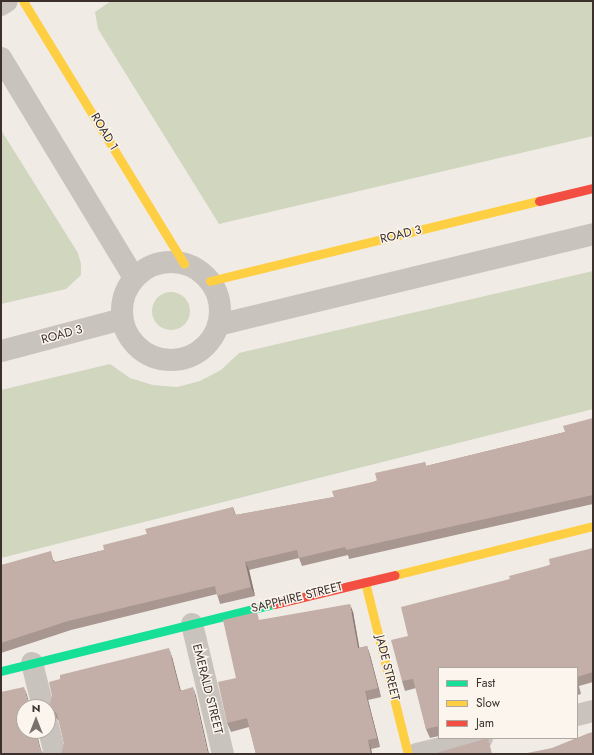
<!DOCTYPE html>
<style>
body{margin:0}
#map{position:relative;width:594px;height:755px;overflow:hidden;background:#f0ebe5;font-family:Jost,sans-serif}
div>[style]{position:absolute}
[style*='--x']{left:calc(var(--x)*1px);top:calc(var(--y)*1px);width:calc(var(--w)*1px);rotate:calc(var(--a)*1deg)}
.green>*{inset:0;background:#d1d6bf}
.round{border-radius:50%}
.street>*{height:22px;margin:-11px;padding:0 11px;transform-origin:11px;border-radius:11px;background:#c9c3be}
.street>.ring{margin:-11px;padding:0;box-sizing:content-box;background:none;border:22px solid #c9c3be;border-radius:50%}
.fast>*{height:9px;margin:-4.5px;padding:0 4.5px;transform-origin:4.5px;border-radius:4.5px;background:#16e098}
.slow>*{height:9px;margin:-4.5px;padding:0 4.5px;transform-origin:4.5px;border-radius:4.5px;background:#ffcf43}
.jam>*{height:9px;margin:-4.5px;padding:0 4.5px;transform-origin:4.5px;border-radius:4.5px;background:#f24e42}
.wall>*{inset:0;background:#a89690}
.shaded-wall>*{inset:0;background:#887a75}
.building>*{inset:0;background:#c3afa7}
span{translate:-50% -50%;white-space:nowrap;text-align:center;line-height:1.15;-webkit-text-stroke:3px #fbf5ee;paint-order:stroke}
.street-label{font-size:12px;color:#3b302b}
.frame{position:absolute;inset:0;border:2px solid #3b302b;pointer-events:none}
.legend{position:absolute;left:438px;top:667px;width:140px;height:72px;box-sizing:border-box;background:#fbf5ee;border:1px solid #aea6a0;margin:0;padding:5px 7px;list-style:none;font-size:12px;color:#3b302b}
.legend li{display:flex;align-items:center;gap:8px;height:20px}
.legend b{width:20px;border:1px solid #aea6a0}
.north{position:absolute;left:16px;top:699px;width:40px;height:40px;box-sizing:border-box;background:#fbf5ee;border:1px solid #aea6a0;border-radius:50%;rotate:0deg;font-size:11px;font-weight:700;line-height:16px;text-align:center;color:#3b302b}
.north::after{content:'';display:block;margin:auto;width:14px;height:18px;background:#7a716c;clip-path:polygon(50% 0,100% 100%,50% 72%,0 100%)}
</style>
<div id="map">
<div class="green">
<i style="clip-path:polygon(111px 1px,593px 1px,593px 136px,219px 224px,98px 29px,95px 12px)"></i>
<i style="clip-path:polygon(1px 130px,78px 253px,81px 264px,81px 275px,66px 289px,1px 304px)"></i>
<i style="clip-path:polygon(593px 271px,593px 409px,1px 558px,1px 390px,110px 364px,130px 378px,153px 385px,177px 387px,200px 381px,221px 370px,239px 353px)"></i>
<i class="round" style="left:152px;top:292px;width:38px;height:38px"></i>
</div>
<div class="street">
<i style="--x:1;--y:5;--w:7;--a:-34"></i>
<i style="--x:1;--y:58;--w:257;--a:58.8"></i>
<i class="ring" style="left:122px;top:262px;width:76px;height:76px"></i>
<i style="--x:218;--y:325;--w:386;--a:-13.6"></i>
<i style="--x:1;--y:351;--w:125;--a:-14.8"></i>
<i style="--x:192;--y:624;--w:134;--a:76.6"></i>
<i style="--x:32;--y:663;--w:45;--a:76"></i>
<i style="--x:577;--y:715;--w:16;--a:-14"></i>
<i style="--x:48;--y:726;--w:29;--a:76"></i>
<i style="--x:417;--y:754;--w:67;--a:-13.8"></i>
</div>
<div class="fast">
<i style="--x:1;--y:671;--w:281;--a:-13.8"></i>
</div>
<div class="slow">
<i style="--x:23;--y:1;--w:308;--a:58.5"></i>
<i style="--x:210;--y:281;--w:339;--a:-13.7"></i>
<i style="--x:395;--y:575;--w:204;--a:-13.9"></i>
<i style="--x:365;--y:582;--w:177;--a:76"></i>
</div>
<div class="jam">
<i style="--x:539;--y:201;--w:56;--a:-13.5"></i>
<i style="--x:274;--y:604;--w:124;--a:-13.5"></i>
</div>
<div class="wall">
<i style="clip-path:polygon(593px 418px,593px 504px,349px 559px,348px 555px,302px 566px,299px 558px,249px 570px,255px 596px,220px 604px,217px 594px,71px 630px,1px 653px,1px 565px,54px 560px,55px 562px,104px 550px,147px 534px,233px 507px,236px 515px,334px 497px,425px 462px,426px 466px,565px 432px)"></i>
<i style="clip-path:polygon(593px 548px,593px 682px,579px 686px,581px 694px,577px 695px,577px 668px,439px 668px,439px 736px,430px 738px,426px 729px,416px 688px,405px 691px,402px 681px,408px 636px,510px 579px,550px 565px)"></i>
<i style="clip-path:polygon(353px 612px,359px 648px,367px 646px,370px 655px,381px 697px,368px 700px,380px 747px,371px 749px,372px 754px,256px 754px,249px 727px,231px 732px,227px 723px,260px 620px)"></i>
<i style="clip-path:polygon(172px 657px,180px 690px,196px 696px,64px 743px,59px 721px,53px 715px,49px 706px)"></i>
</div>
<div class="shaded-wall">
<i style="clip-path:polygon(245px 562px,249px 570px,255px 596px,251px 587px)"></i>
<i style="clip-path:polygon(350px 604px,353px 612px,361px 657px,358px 648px)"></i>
<i style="clip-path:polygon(367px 646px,370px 655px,381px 697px,378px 688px)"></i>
<i style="clip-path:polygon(169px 648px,172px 657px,183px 699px,180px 691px)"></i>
<i style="clip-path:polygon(24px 687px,27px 695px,30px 707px,28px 702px)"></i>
<i style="clip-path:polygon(193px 687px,196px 696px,209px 754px,208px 754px)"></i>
<i style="clip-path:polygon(365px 691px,368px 700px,380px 747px,377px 738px)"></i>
<i style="clip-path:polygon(35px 731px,36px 731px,42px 754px,40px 749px)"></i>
<i style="clip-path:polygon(368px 740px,371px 749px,372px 754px,371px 754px)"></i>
</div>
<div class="building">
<i style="clip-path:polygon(593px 418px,593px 495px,346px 550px,345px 547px,299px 558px,297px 550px,245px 562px,251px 587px,217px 596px,215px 586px,68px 621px,1px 643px,1px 565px,51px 551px,54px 563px,104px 550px,103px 545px,147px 534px,145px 529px,233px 507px,235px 515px,334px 497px,332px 491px,377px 481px,375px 473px,425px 462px,426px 466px,565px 432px,563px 426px)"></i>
<i style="clip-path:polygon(593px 548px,593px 672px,577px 677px,577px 668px,439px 668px,439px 726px,426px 729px,413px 679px,402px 681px,391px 640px,408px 636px,401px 607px,510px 579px,509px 576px,550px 565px,549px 559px)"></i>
<i style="clip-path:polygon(350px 604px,358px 648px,367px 646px,378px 688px,365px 691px,377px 738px,368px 740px,371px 754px,256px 754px,247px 718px,227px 723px,218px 682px,236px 678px,223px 620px,257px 612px,259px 620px)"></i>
<i style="clip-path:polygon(169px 648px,180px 691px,193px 687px,208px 754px,61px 754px,64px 743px,57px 714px,49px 706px,52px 696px,49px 682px,60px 679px,60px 675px)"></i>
<i style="clip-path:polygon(24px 687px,28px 702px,33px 707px,24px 707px,24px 731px,35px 731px,40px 749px,45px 754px,1px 754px,1px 692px)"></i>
<i style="clip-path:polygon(593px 732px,593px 754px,522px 754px,552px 748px,589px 733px)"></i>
<i style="clip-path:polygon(488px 738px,492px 754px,432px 754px,433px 754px)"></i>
</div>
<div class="street-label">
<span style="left:104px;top:132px;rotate:59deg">ROAD 1</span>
<span style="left:401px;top:235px;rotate:-14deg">ROAD 3</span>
<span style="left:62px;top:335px;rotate:-15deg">ROAD 3</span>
<span style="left:297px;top:598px;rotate:-14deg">SAPPHIRE STREET</span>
<span style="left:387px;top:668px;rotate:76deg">JADE STREET</span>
<span style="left:207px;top:689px;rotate:76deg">EMERALD STREET</span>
</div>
<div class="frame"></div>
<ul class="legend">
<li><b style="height:5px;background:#16e098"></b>Fast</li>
<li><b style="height:5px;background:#ffcf43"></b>Slow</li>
<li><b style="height:5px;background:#f24e42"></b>Jam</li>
</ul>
<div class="north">N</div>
</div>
